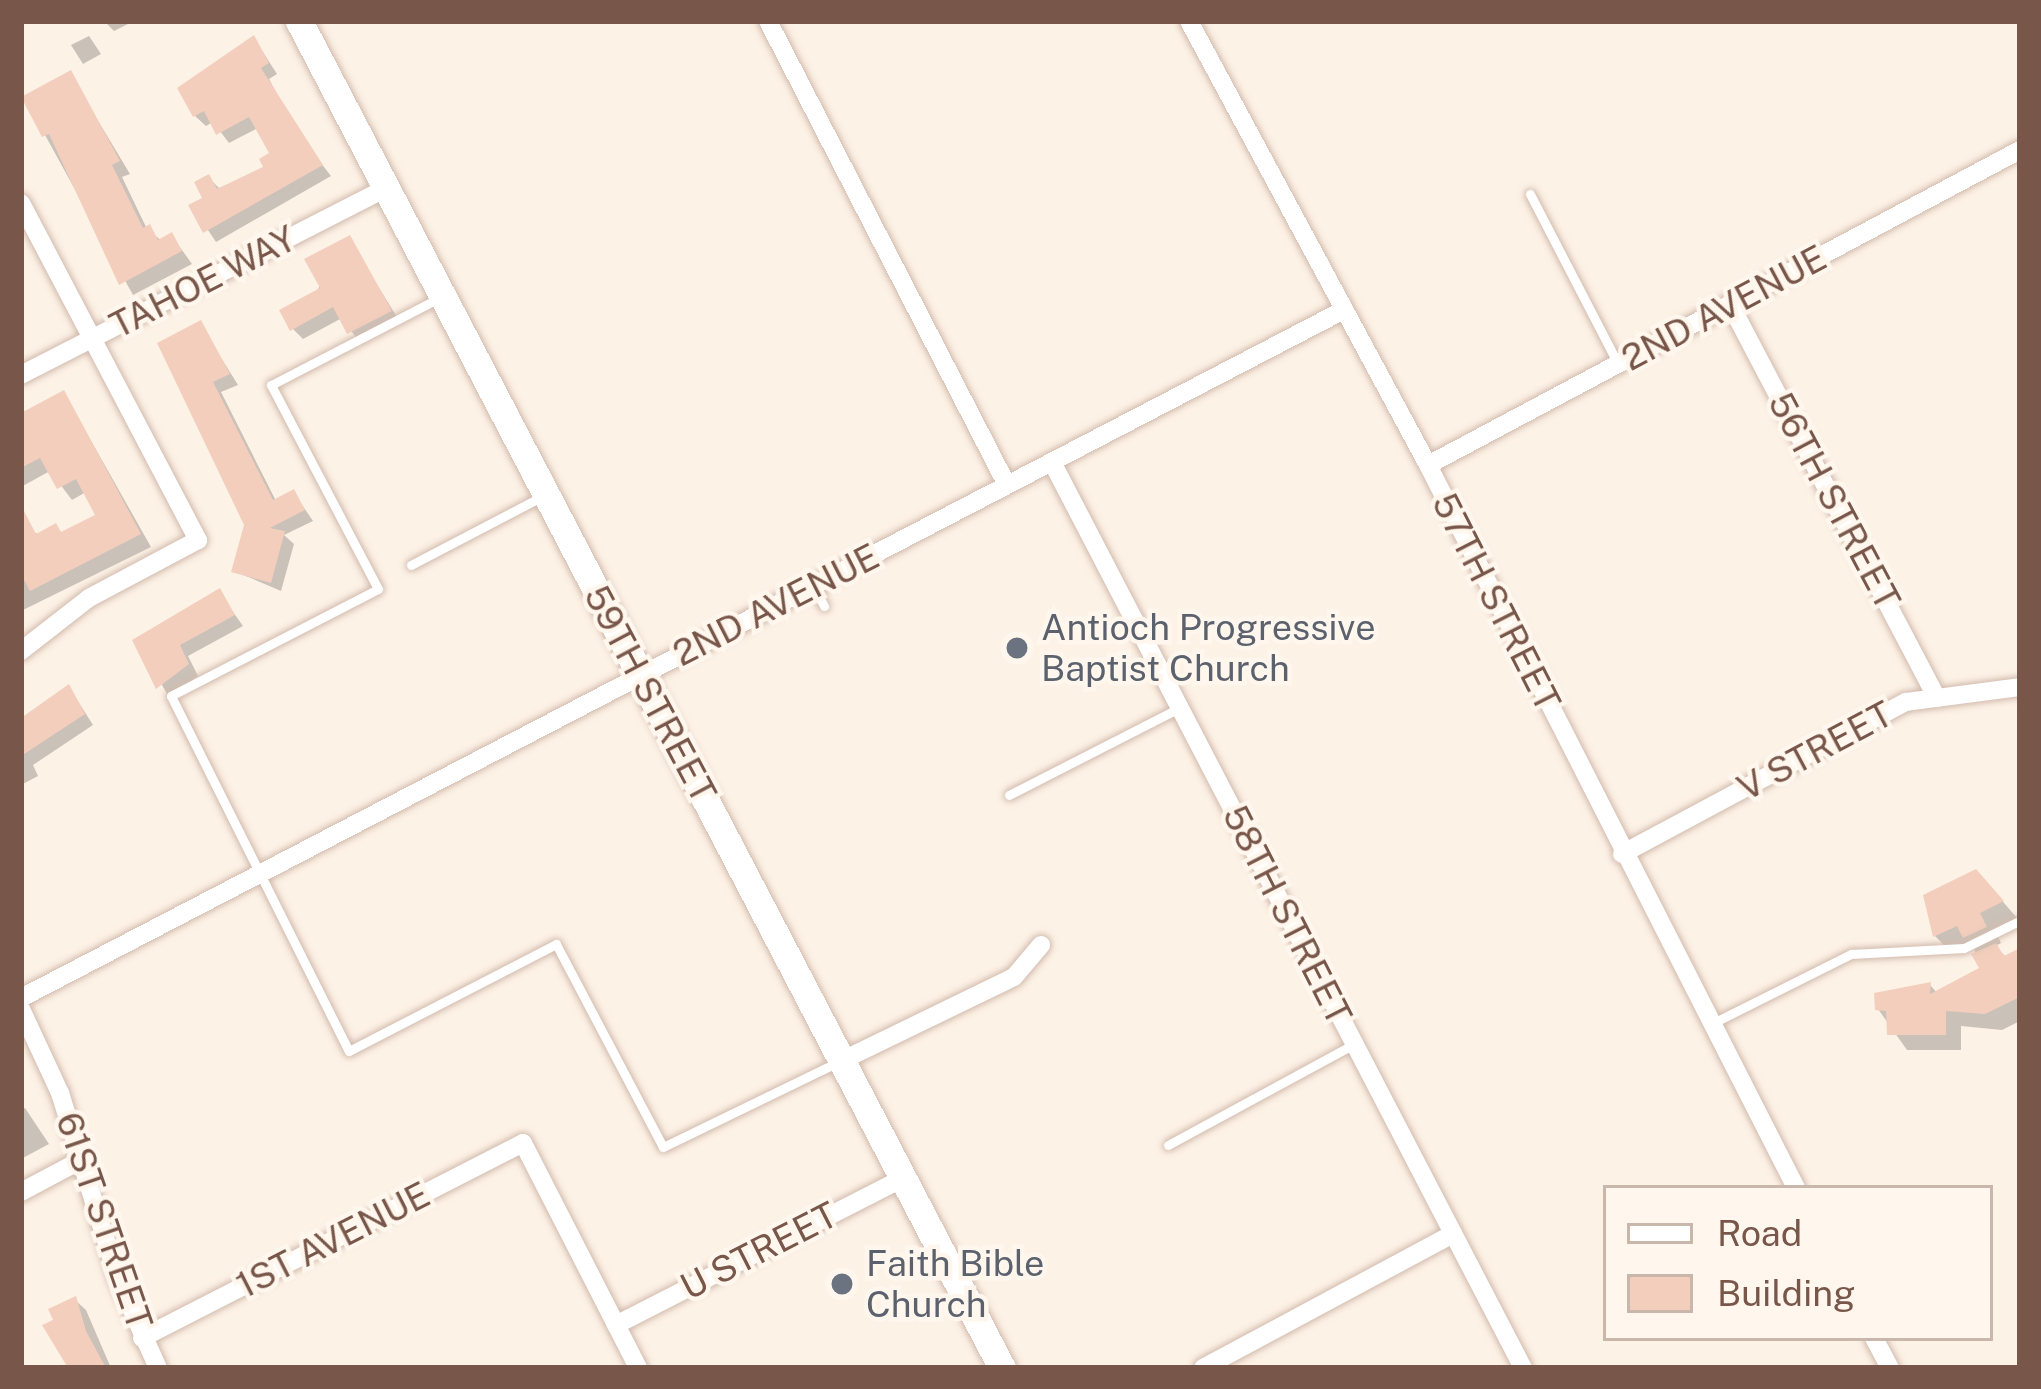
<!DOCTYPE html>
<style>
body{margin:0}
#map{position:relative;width:2041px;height:1389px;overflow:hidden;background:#fdf2e6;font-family:"Public Sans",sans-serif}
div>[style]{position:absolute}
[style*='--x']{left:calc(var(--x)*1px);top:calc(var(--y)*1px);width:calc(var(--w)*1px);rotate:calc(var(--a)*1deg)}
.shadow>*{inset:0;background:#0003}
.building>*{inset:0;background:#f3cebd}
.roads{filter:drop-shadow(0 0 3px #d2bbae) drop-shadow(0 0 3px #d2bbae)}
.lane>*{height:9px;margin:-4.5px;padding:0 4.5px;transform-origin:4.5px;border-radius:4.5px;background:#fff}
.street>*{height:18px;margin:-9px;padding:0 9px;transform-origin:9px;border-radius:9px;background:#fff}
.secondary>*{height:27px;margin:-13.5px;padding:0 13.5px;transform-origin:13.5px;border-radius:13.5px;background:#fff}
.dots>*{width:33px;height:33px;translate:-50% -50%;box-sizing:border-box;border:6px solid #fff7ed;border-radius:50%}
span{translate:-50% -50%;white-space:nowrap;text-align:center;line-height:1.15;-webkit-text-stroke:9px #fff7ed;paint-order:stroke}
.street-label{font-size:36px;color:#78564a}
.worship-label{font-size:36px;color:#5b616d}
.left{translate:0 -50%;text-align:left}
.frame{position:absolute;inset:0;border:24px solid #78564a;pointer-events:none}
.legend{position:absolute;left:1603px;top:1185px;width:390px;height:156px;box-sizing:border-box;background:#fff7ed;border:3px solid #c9b7ac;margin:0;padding:15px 21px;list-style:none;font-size:36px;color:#78564a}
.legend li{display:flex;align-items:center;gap:24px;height:60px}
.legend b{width:60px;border:3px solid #c9b7ac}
</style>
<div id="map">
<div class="shadow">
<i style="clip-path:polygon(104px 21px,134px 21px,114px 31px)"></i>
<i style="clip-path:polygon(89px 36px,101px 54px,83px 64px,71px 45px)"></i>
<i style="clip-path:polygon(254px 38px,277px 74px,269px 79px,299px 135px,331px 176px,216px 242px,192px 206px,206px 199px,209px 178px,219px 188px,267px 168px,273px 155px,258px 128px,229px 143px,213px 122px,206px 126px,195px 116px)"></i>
<i style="clip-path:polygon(70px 74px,130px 174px,122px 177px,147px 229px,162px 241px,172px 236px,192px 264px,133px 295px,45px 135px)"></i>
<i style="clip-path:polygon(349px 239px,400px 322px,360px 343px,342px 318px,303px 339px,293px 329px)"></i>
<i style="clip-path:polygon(200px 324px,238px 385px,221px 392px,276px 501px,294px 493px,313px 521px,284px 535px,294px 544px,281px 591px,234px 571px,247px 524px,161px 344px)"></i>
<i style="clip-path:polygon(64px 393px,151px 547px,21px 611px,21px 526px,40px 535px,56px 527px,64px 535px,99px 516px,86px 492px,72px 500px,50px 471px,21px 487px,21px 417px)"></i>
<i style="clip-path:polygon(219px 592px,243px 626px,188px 656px,198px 676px,169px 697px,136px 641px)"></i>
<i style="clip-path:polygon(69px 687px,93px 725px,33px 765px,38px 776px,21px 785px,21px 720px)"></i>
<i style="clip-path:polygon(1992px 889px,2017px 918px,1995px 930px,2001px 943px,1995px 946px,2007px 958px,2020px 952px,2020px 1021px,2002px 1030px,1961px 1026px,1961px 1050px,1907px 1050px,1878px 1009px,1930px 985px,1938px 994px,1983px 970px,1971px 942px,1951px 952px,1935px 936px)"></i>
<i style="clip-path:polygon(25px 1108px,49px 1144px,21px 1159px,21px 1110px)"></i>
<i style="clip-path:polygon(75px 1300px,86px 1310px,111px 1368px,70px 1368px)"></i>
</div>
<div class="building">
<i style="clip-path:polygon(254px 35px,269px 63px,261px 68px,323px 165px,203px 233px,188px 205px,202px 198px,194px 182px,209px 174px,217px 189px,263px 167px,259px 159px,269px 153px,249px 117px,216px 135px,204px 111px,193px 117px,177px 88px)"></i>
<i style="clip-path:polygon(71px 70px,120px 161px,112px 165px,143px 228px,150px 224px,158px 240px,172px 232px,182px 251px,119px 285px,49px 134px,42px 137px,21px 97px)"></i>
<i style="clip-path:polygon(350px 235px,392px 311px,347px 334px,333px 307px,290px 331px,279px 310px,320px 288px,304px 259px)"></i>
<i style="clip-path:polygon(201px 320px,230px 374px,213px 382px,273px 500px,294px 489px,305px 510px,270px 528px,285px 531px,271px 583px,231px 572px,244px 525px,157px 343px)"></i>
<i style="clip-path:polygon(64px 390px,141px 534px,30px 591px,21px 574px,21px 505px,36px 534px,56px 523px,61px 532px,95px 515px,76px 479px,57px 489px,40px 458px,21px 468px,21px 413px)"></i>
<i style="clip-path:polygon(220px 588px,235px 615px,180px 645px,189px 664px,156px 689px,132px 640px)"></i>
<i style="clip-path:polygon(69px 684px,85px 714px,21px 756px,21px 718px)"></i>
<i style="clip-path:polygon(1976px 869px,2004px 901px,1980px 913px,1987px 927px,1963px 938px,1957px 926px,1933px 937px,1923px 895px)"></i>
<i style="clip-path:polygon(1996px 943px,2004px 956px,2020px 948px,2020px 997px,1985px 1014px,1946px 1011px,1946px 1035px,1887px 1035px,1886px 1011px,1875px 1010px,1874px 993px,1931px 982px,1930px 994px,1979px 968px,1971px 954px)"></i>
<i style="clip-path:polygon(76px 1296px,86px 1331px,106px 1368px,68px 1368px,42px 1325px,53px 1320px,48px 1309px)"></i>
</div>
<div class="roads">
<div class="lane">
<i style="--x:1530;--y:194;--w:191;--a:62.6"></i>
<i style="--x:437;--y:299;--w:187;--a:152.6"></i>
<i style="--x:271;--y:385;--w:230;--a:62.3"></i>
<i style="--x:378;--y:589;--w:233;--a:152.7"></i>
<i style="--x:171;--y:696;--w:397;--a:63.4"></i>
<i style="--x:349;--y:1051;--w:233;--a:-27.3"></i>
<i style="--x:556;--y:944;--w:229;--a:62.2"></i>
<i style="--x:663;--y:1147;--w:195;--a:-25.9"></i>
<i style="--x:411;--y:565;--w:147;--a:-27.6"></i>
<i style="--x:813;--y:586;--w:23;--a:61"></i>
<i style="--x:1009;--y:795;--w:191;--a:-27.1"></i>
<i style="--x:1711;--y:1024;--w:157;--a:-26.6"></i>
<i style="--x:1851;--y:954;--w:113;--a:-3"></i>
<i style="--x:1964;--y:948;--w:59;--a:-26.1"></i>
<i style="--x:1168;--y:1145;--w:212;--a:-28.5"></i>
</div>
<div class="street">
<i style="--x:768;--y:21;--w:522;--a:62.75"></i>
<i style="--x:1189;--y:21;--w:504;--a:61.71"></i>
<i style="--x:1428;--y:465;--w:811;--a:63.02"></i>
<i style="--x:21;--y:203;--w:381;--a:62.3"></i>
<i style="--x:198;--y:540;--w:123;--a:152"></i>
<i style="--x:89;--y:598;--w:86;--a:142.1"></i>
<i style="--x:1730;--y:304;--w:445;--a:62.3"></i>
<i style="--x:21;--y:375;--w:409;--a:-27.1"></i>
<i style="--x:1052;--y:462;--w:1021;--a:62.53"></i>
<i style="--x:1428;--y:465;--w:671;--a:-28.02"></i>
<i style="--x:1622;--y:854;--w:322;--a:-28.2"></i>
<i style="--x:1906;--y:702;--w:115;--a:-7.5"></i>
<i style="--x:21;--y:998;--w:1487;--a:-27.48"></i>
<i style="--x:21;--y:1009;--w:93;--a:65.1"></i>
<i style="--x:60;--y:1093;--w:195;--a:72.7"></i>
<i style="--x:118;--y:1279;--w:98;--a:65.8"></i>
<i style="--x:841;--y:1061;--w:192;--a:-25.9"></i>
<i style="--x:1014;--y:977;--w:42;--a:-49.8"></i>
<i style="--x:21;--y:1192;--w:70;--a:-28"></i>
<i style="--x:616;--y:1325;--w:322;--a:-27.1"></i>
<i style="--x:142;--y:1338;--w:428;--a:-27.1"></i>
<i style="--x:523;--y:1143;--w:253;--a:62.9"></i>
<i style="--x:1874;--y:1338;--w:34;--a:62"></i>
<i style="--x:1203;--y:1368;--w:284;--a:-28.2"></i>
</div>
<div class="secondary">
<i style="--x:299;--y:21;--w:1519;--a:62.44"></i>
</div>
</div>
<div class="dots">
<i style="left:1017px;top:648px;background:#6b7280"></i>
<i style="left:842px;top:1284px;background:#6b7280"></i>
</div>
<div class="street-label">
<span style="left:203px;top:282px;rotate:-27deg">TAHOE WAY</span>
<span style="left:1724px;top:308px;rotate:-28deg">2ND AVENUE</span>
<span style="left:1834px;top:501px;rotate:62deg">56TH STREET</span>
<span style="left:1496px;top:602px;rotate:63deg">57TH STREET</span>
<span style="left:776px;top:605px;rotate:-27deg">2ND AVENUE</span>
<span style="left:650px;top:694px;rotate:62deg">59TH STREET</span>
<span style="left:1815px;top:751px;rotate:-28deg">V STREET</span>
<span style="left:1287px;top:915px;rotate:63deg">58TH STREET</span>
<span style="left:104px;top:1221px;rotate:71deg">61ST STREET</span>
<span style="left:333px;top:1240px;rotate:-27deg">1ST AVENUE</span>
<span style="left:759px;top:1251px;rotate:-27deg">U STREET</span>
</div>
<div class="worship-label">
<span class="left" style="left:1041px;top:648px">Antioch Progressive<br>Baptist Church</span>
<span class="left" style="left:866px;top:1284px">Faith Bible<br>Church</span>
</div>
<div class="frame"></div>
<ul class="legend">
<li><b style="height:15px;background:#fff"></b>Road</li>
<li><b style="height:33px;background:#f3cebd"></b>Building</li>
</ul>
</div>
